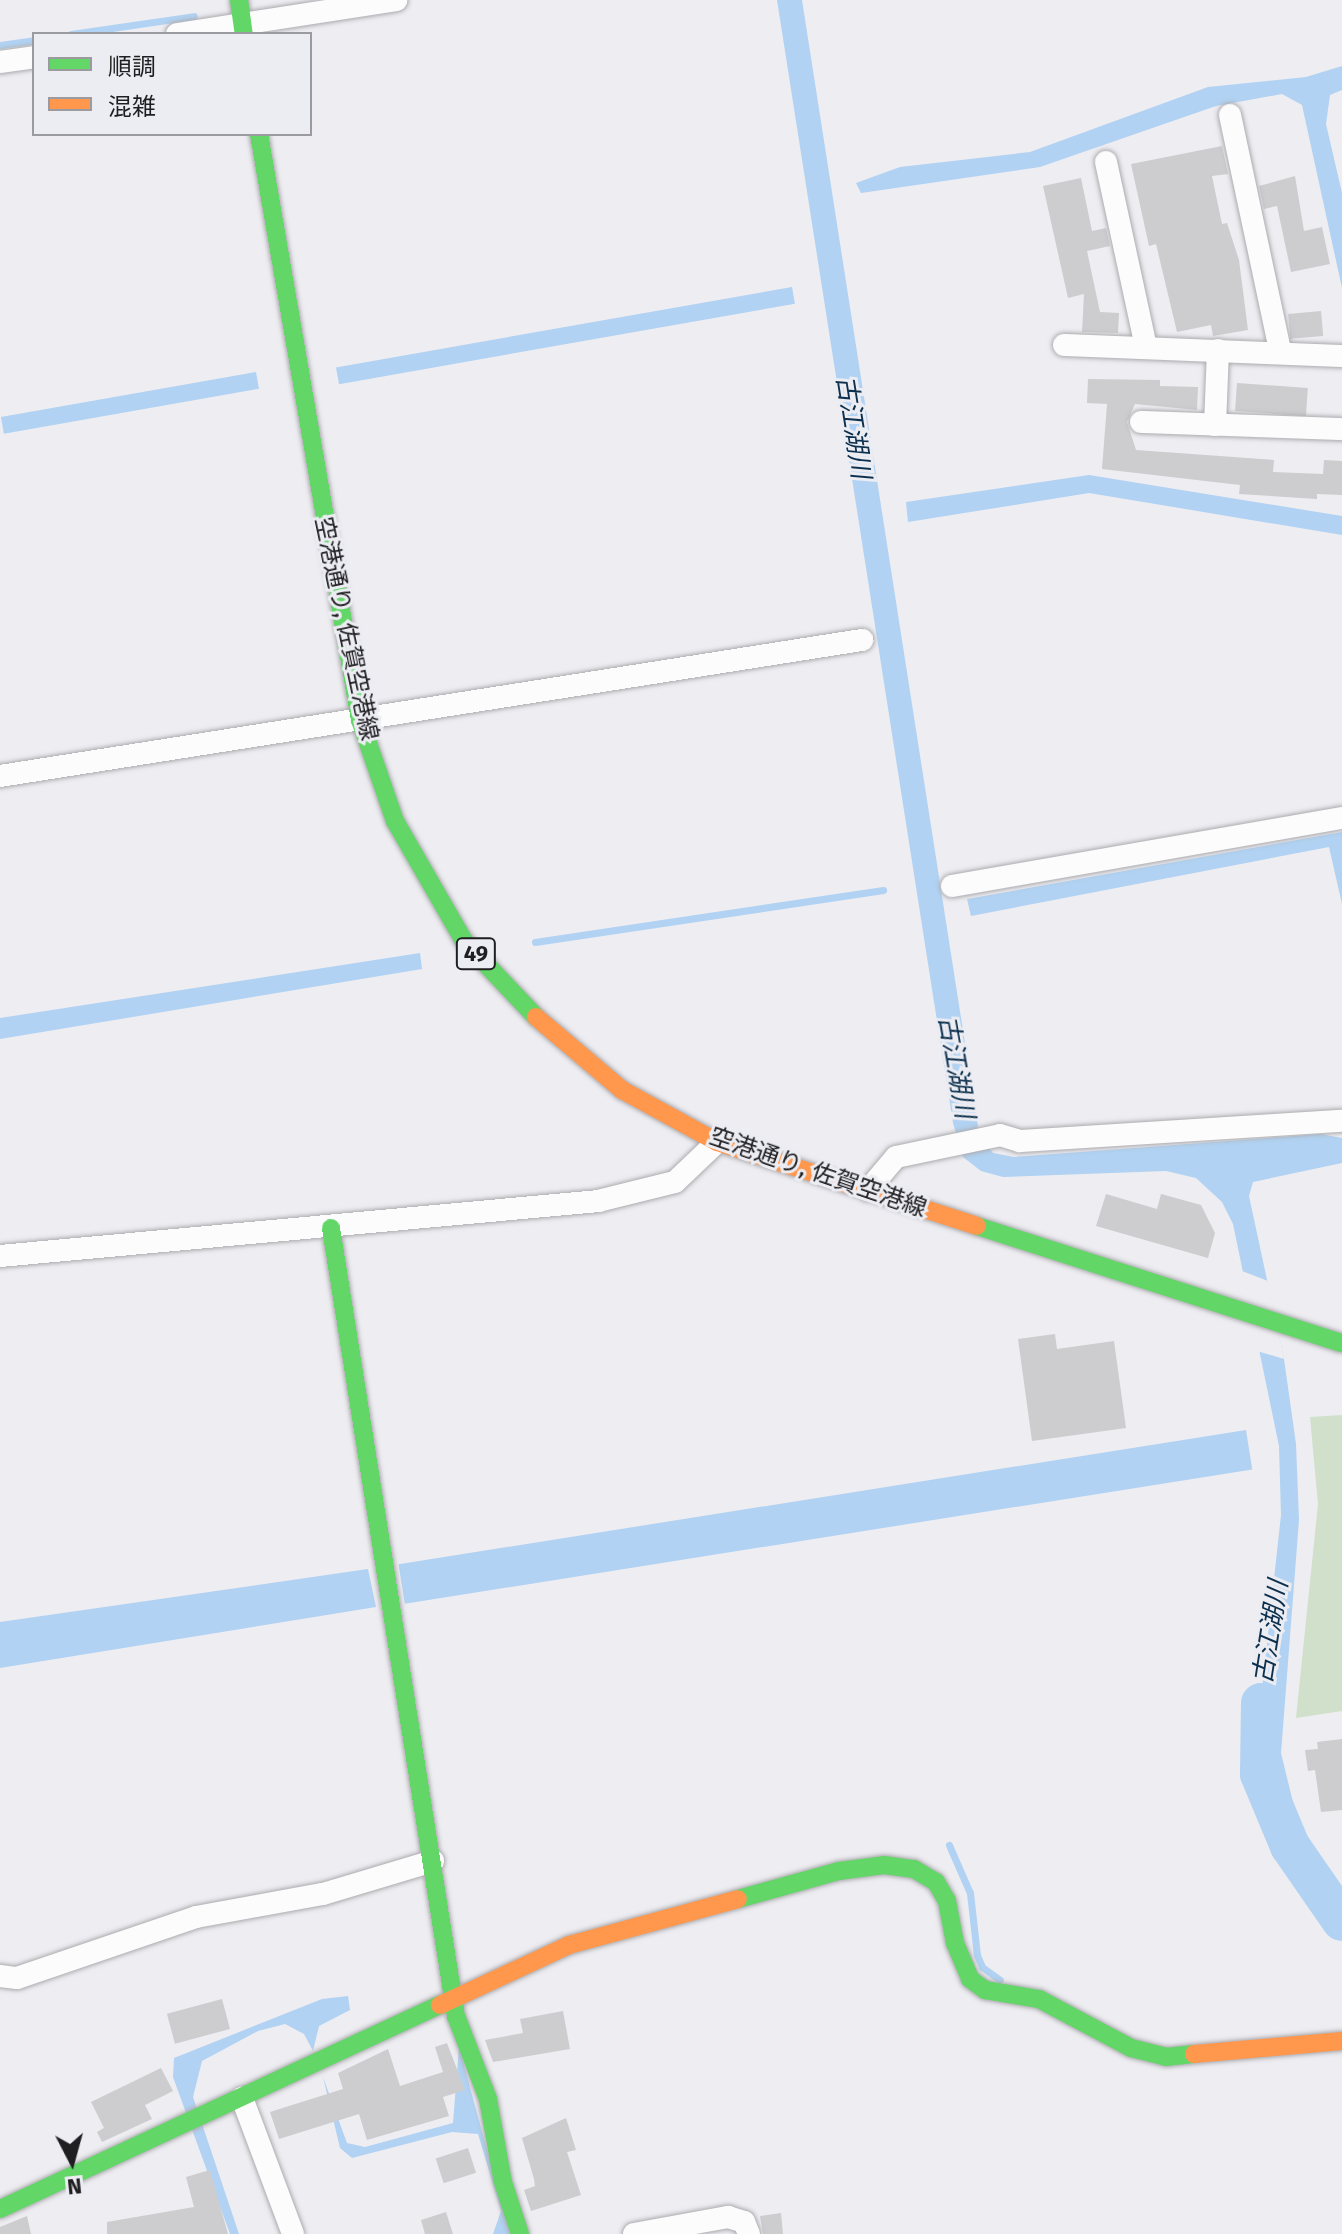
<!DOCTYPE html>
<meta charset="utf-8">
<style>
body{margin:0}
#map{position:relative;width:1342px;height:2234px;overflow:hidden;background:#ededf2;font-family:"Fira Sans","Noto Sans JP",sans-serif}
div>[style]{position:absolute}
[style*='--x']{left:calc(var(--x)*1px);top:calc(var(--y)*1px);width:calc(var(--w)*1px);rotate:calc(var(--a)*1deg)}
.green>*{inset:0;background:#d0e0ca}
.water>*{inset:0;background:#b1d2f2;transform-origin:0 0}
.pier>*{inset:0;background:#ededf2}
.stream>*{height:7px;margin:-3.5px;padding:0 3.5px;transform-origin:3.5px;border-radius:3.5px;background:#b1d2f2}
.river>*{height:40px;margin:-20px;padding:0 20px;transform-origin:20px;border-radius:20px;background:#b1d2f2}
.building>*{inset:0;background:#cdcdd0;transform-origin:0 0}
.roads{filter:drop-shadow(0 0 2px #acacaf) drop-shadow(0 0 2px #acacaf)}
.street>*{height:22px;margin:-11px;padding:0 11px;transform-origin:11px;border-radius:11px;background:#fcfcfd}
.fast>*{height:18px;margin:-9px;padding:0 9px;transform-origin:9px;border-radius:9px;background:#63d668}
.slow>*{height:18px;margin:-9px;padding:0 9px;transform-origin:9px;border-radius:9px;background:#ff974d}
span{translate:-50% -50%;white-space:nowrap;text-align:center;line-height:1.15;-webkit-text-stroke:6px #ececf3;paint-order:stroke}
.shield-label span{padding:2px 6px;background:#ececf3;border:2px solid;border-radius:6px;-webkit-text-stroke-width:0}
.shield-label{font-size:22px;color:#1f1f21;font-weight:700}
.street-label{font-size:24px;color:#1f1f21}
.water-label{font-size:26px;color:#0c304d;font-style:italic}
.legend{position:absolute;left:32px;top:32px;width:280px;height:104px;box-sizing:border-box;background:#ececf3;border:2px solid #9a9a9f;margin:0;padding:10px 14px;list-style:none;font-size:24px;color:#1f1f21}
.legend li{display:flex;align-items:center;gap:16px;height:40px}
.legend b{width:40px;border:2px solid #9a9a9f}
.north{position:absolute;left:32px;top:2122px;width:80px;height:80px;-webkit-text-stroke:6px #ececf3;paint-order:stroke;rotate:174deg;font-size:22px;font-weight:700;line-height:32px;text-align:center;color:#1f1f21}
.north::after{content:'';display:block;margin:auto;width:28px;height:36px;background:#1f1f21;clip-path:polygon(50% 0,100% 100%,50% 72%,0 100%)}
</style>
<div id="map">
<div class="green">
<i style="clip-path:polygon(1342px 1415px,1342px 1711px,1296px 1718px,1318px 1504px,1310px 1417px)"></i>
</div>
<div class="water">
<i style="clip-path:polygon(777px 0,802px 0,979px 1133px,993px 1153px,1014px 1157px,1321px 1134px,1342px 1138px,1342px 1163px,1253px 1182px,1249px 1196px,1284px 1359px,1296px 1444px,1299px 1520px,1281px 1753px,1300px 1831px,1342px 1902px,1342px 1928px,1322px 1907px,1283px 1835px,1256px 1744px,1281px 1515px,1279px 1446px,1233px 1224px,1222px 1202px,1196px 1178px,1166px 1171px,1003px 1177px,981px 1171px,963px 1157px,953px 1123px)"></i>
<i style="clip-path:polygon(1342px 66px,1342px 90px,1330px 95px,1326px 124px,1342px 193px,1342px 288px,1302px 105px,1282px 94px,1216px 106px,1040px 167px,861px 193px,856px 183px,900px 167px,1030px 152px,1208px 87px,1306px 77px)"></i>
<i style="left:792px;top:287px;width:17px;height:463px;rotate:80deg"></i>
<i style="left:256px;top:372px;width:17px;height:259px;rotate:80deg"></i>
<i style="clip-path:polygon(1089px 475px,1342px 516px,1342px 535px,1089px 493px,908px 522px,906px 502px)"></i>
<i style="clip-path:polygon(1342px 832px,1342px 904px,1329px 847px,971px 916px,967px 899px)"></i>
<i style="clip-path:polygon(420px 953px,422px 969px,0 1039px,0 1018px)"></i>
<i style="left:1246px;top:1430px;width:40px;height:858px;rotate:81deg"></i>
<i style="clip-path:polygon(368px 1569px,376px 1607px,0 1668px,0 1622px)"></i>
<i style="clip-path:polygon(348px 1996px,350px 2010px,319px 2026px,313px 2051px,304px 2034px,285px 2024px,258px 2031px,202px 2061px,193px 2097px,239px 2234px,230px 2234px,173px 2077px,174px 2058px,322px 1999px)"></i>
<i style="clip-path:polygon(459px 2047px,510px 2234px,493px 2234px,501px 2211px,478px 2134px,452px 2132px,352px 2158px,340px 2148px,323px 2077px,347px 2143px,365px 2147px,453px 2123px)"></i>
</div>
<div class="pier">
<i style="clip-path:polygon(1242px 1271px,1268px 1281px,1284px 1359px,1257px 1351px)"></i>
</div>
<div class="stream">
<i style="--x:71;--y:34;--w:124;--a:-8.3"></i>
<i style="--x:0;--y:45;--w:34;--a:-8"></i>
<i style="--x:535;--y:942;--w:352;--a:-8.5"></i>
<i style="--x:949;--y:1845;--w:52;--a:66.4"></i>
<i style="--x:970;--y:1893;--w:62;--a:83.6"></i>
<i style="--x:977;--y:1955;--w:13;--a:67"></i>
<i style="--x:982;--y:1967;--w:22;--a:36"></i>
</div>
<div class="river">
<i style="--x:1261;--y:1703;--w:71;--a:90.8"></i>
<i style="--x:1260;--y:1774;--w:78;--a:67.4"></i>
<i style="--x:1290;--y:1846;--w:91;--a:55.3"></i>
</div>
<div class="building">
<i style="clip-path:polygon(1222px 146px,1228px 174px,1212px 176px,1222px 224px,1227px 223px,1239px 260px,1248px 330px,1213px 336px,1211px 325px,1177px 332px,1156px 244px,1149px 246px,1131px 164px)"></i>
<i style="clip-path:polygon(1295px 176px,1304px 231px,1322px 227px,1330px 264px,1291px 272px,1277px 206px,1264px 209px,1259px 186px)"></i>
<i style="clip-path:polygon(1081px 178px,1092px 231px,1106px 228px,1110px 246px,1087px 251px,1100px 312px,1119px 313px,1118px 333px,1082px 332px,1084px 294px,1068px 298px,1043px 186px)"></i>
<i style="left:1321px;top:311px;width:25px;height:33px;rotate:85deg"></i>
<i style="clip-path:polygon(1088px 379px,1160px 380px,1160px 386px,1198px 387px,1197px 410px,1135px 404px,1127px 422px,1136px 450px,1274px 460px,1273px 472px,1323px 474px,1324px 460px,1342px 461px,1342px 495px,1317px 494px,1317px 499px,1239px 494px,1240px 485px,1102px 469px,1107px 404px,1087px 403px)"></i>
<i style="left:1237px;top:383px;width:71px;height:28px;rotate:4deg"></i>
<i style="clip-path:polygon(1106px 1194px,1157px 1209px,1161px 1194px,1201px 1205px,1215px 1233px,1208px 1258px,1096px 1226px)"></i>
<i style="clip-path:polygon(1055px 1334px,1057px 1349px,1114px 1341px,1126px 1428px,1032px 1441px,1018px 1339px)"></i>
<i style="clip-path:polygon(1342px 1739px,1342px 1810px,1321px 1812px,1315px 1770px,1308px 1771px,1305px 1750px,1318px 1749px,1317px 1742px)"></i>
<i style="left:222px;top:1999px;width:31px;height:57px;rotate:75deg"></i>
<i style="clip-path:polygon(563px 2011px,570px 2049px,493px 2062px,485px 2040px,523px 2033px,520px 2019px)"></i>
<i style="clip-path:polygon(447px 2043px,465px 2090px,443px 2097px,449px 2116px,367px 2140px,359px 2114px,279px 2139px,270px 2112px,343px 2089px,338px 2073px,388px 2049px,400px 2086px,443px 2072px,435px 2047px)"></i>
<i style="clip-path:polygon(161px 2068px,173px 2091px,145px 2105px,152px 2119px,102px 2142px,97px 2132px,104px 2128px,91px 2102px)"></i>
<i style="clip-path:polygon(566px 2118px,576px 2150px,567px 2152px,581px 2195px,531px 2211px,524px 2190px,535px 2186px,534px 2179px,522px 2138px)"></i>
<i style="left:468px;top:2148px;width:26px;height:34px;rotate:72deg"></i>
<i style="clip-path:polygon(210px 2170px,228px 2234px,107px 2234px,107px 2222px,194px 2207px,186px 2177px)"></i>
<i style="clip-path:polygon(446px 2212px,453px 2234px,425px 2234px,421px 2220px)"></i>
<i style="clip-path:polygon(781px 2213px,783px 2234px,763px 2234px,760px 2216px)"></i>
<i style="clip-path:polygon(27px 2216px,31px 2234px,0 2234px,0 2227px)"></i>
</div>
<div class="roads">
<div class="street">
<i style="--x:177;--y:34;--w:222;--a:-8.8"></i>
<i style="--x:0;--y:62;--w:34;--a:-8"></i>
<i style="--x:1230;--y:115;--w:241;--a:78"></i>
<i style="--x:1106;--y:162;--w:189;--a:77.8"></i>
<i style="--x:1064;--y:345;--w:278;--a:2.3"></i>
<i style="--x:1141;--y:422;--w:201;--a:2"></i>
<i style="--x:1215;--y:425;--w:75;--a:-87.7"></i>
<i style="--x:0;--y:776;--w:873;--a:-8.97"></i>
<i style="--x:952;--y:886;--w:396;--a:-9.9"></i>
<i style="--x:868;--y:1190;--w:43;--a:-49.7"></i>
<i style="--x:896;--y:1157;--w:106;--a:-11.9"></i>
<i style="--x:1000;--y:1135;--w:21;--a:17"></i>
<i style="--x:1020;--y:1141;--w:323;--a:-3.6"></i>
<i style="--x:0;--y:1256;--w:601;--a:-5.25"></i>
<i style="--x:598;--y:1201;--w:79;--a:-13.9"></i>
<i style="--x:675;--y:1182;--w:58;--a:-43.6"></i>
<i style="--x:0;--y:1976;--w:17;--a:7"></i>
<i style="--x:17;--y:1978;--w:189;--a:-18.8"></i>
<i style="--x:196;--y:1917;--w:129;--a:-10.3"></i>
<i style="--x:323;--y:1894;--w:115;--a:-16.7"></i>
<i style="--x:242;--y:2098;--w:145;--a:69.4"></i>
<i style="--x:634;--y:2234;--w:96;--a:-10.3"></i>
<i style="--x:728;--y:2217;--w:17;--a:17"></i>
<i style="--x:744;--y:2222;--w:13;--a:67"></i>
</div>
<div class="fast">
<i style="--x:239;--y:0;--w:34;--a:82"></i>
<i style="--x:259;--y:134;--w:595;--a:80.22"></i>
<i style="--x:360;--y:720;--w:107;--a:70.9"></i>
<i style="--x:395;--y:821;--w:138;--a:60.1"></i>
<i style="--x:464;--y:941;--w:105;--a:46.5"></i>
<i style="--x:977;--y:1226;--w:383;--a:17.8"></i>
<i style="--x:331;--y:1228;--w:798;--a:80.99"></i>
<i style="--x:456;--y:2016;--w:89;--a:68.9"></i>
<i style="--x:488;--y:2099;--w:84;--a:79.8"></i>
<i style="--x:503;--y:2182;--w:55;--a:71.9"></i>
<i style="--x:738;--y:1899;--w:105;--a:-15.5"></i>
<i style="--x:839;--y:1871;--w:45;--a:-7.6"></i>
<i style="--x:884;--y:1865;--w:30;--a:8"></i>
<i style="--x:914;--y:1869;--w:26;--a:31"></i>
<i style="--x:936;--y:1882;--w:22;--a:60"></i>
<i style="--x:947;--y:1901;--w:43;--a:79.2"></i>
<i style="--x:955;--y:1943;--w:39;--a:67"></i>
<i style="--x:970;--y:1979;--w:19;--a:36"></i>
<i style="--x:985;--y:1990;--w:55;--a:9.5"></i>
<i style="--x:1039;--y:1999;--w:104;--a:28"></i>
<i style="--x:1131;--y:2048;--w:36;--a:14"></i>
<i style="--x:1166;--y:2057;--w:28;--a:-6"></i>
<i style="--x:0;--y:2209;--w:485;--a:-24.9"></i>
</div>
<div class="slow">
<i style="--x:536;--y:1017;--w:113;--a:40.3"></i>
<i style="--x:622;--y:1090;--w:108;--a:28.7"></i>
<i style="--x:717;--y:1142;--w:273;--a:17.9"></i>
<i style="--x:440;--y:2005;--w:142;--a:-24.9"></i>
<i style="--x:569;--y:1945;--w:175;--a:-15.2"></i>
<i style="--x:1194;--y:2054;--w:149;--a:-5"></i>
</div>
</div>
<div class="shield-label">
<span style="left:476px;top:954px">49</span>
</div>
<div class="street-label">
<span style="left:346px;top:629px;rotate:78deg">空港通り, 佐賀空港線</span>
<span style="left:818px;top:1173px;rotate:19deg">空港通り, 佐賀空港線</span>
</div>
<div class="water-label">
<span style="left:853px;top:427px;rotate:81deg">古江湖川</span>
<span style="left:956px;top:1067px;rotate:80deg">古江湖川</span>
<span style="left:1271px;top:1632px;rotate:-81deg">古江湖川</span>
</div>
<ul class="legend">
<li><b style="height:10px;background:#63d668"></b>順調</li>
<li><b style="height:10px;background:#ff974d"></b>混雑</li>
</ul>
<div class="north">N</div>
</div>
